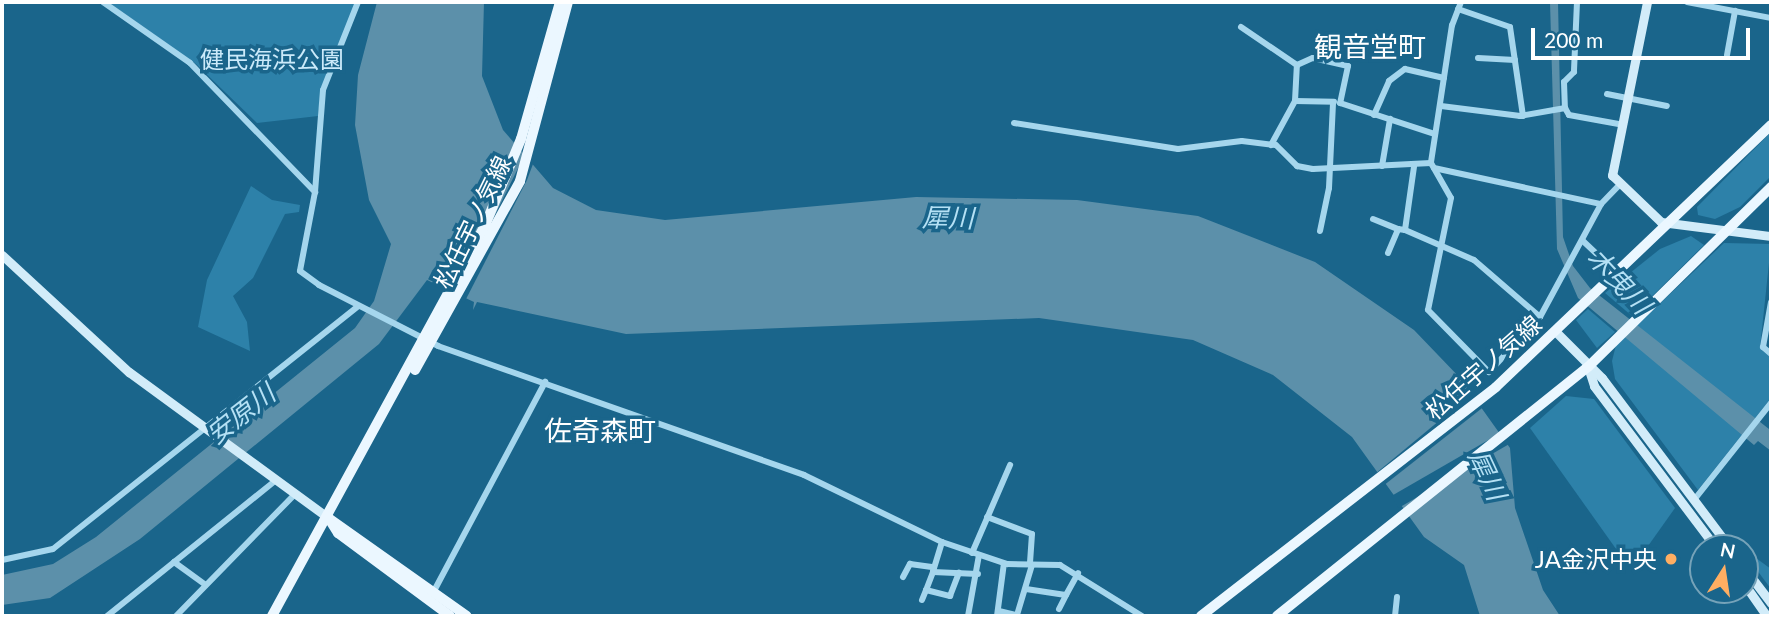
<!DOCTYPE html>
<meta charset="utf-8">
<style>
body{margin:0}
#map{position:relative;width:1773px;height:618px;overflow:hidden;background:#1a658b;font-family:Lato,"Noto Sans JP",sans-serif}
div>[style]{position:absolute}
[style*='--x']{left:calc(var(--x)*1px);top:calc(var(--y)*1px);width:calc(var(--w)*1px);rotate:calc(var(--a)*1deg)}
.green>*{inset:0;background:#2d81a9}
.water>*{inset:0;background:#5c90aa}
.pier>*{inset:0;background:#1a658b;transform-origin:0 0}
.street>*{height:6px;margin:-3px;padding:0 3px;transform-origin:3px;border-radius:3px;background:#a5d6ed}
.secondary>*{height:9px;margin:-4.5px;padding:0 4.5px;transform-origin:4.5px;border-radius:4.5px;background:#d2ecf9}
.primary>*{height:10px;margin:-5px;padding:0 5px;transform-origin:5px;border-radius:5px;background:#ebf7ff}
.dots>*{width:19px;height:19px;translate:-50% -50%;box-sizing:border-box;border:4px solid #1a658b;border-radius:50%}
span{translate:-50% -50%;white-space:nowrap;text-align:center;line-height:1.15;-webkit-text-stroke:7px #1a658b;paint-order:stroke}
.park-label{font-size:24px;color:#cbeafa}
.street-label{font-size:24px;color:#fff}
.poi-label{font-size:24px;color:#fff}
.right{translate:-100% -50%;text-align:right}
.water-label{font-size:26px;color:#b5e1f5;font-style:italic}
.quarter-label{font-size:28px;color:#fff}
.frame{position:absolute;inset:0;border:4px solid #fff;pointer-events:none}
.north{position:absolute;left:1689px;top:534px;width:70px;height:70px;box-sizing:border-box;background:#1a658b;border:2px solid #76a3b9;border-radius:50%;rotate:12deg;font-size:19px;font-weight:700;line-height:28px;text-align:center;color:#fff}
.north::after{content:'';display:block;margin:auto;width:24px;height:32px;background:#ffae62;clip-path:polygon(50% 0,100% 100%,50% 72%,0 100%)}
.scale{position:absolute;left:1531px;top:28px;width:219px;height:32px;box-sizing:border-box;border:4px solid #fff;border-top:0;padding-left:9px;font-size:21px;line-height:24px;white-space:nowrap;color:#fff;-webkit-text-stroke:5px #1a658b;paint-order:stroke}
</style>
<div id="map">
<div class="green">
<i style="clip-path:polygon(108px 2px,356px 2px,321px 90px,318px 116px,257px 123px,196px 64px)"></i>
<i style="clip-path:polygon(1771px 132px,1771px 176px,1740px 207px,1715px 219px,1698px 215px,1697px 207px)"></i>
<i style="clip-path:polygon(251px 186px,272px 200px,300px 205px,299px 212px,285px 214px,253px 278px,233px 296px,247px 322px,250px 351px,198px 327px,207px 280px)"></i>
<i style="clip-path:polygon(1691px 236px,1704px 245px,1632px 316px,1605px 293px,1660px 249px)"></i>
<i style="clip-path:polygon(1724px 243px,1771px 244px,1760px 348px,1771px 358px,1771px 398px,1698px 490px,1615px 379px,1612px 361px,1616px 345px)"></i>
<i style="clip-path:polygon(1588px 309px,1615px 332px,1597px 348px,1576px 320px)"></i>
<i style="clip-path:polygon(1566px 396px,1594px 399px,1675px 508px,1631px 570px,1530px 428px)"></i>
<i style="clip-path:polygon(1745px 550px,1771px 569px,1771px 589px,1745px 554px)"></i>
</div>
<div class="water">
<i style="clip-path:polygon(377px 2px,484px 2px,482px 76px,503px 130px,553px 188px,596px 210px,665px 220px,916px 197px,1077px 200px,1198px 216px,1315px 262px,1414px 330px,1462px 380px,1471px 375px,1463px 382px,1510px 448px,1515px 508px,1543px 590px,1560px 616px,1480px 616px,1464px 565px,1424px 537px,1352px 437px,1273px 375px,1193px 340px,1039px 318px,626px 334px,477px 302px,473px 310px,474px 302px,427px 280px,379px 344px,140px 539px,50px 598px,2px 605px,2px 575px,53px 564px,96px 537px,355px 328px,374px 301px,391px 244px,369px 200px,355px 125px,358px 75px)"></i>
<i style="clip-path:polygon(1550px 2px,1558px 2px,1563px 237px,1573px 266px,1590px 288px,1769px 429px,1771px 451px,1758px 441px,1754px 445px,1578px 298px,1557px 249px)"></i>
</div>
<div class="pier">
<i style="clip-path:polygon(525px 154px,533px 164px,527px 180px,464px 303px,455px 296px)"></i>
<i style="clip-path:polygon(1475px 391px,1486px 405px,1383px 486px,1375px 474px)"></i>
<i style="left:1504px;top:431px;width:14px;height:130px;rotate:60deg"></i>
</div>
<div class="street">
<i style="--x:103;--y:2;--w:106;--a:35"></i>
<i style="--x:190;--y:63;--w:180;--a:45.9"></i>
<i style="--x:315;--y:192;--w:80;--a:100.8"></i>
<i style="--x:300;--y:271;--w:24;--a:36"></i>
<i style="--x:319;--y:285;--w:134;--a:27.1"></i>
<i style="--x:438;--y:346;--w:388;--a:19.4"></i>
<i style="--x:804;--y:475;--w:153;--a:25.9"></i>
<i style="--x:942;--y:542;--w:69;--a:18.7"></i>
<i style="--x:1007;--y:564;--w:53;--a:1.1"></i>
<i style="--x:1060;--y:565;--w:97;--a:31.9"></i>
<i style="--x:1461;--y:2;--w:25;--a:111"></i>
<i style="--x:1452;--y:25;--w:140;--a:98.7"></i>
<i style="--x:1431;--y:163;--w:40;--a:60.3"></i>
<i style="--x:1451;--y:198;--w:114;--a:101.6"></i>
<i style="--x:1428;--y:310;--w:87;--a:45.5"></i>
<i style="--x:1489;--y:372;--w:75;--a:-47.2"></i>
<i style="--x:1540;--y:317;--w:128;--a:-61.6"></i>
<i style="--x:1601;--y:204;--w:29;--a:-46"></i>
<i style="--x:1577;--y:2;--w:70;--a:92.5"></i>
<i style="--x:1574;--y:72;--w:14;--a:135"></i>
<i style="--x:1564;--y:82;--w:26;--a:88"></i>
<i style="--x:1565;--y:108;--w:8;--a:60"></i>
<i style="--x:1569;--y:115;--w:56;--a:10.3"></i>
<i style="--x:1687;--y:2;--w:86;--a:10.8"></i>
<i style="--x:1458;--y:9;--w:55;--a:19.1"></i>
<i style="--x:1510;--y:27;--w:90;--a:81.7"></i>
<i style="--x:1241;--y:27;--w:68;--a:34.2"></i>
<i style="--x:1727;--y:55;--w:45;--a:-79.7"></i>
<i style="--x:1478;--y:58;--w:37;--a:3"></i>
<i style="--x:1297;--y:65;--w:17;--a:-24"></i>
<i style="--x:1313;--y:58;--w:36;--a:13"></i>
<i style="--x:1348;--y:66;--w:38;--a:102"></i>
<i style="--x:1340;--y:103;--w:100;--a:18.1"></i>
<i style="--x:1607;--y:94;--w:61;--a:11.3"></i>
<i style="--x:1295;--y:101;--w:39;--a:1"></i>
<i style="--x:1441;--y:106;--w:80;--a:7.2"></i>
<i style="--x:1520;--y:116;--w:46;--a:-10.1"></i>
<i style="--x:1374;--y:115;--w:37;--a:-66"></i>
<i style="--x:1389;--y:81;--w:20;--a:-37"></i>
<i style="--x:1405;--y:69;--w:40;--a:13"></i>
<i style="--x:1014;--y:123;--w:166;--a:9"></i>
<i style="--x:1178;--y:149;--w:64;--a:-7.1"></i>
<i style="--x:1242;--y:141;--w:34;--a:7"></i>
<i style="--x:1276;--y:145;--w:30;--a:45"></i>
<i style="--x:1297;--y:166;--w:16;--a:11"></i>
<i style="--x:1313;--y:169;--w:118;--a:-2.9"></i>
<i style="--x:1271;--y:145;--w:50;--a:-61.4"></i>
<i style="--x:1295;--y:101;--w:36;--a:-87"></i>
<i style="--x:1382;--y:166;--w:48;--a:-80.3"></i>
<i style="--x:1434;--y:168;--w:171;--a:12.2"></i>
<i style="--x:315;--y:192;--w:102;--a:-85.5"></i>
<i style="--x:323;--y:90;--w:95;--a:-68.3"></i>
<i style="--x:1373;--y:219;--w:27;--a:22"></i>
<i style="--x:1405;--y:230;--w:75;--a:23.5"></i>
<i style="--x:1474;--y:260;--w:87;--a:40.8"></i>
<i style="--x:1320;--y:231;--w:44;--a:-78.2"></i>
<i style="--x:1329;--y:188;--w:86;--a:-87.3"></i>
<i style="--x:1583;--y:241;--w:47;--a:43.3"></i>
<i style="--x:1388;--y:253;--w:26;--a:-67"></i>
<i style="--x:1398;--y:229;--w:7;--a:8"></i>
<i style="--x:1405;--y:230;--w:64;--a:-81.9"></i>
<i style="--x:1771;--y:302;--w:46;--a:100.1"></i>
<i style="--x:1763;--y:347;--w:11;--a:41"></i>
<i style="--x:1694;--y:500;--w:124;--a:-51.6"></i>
<i style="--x:987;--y:517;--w:48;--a:20.7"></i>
<i style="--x:1032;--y:534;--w:30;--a:94"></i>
<i style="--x:942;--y:542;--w:31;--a:107"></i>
<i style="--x:933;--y:572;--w:45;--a:2.5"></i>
<i style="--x:972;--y:553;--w:96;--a:-66.6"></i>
<i style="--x:2;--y:560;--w:52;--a:-12.2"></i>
<i style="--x:53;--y:549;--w:390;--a:-38.5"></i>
<i style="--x:174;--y:562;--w:39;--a:36"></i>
<i style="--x:933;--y:572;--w:19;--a:111"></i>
<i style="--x:926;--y:590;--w:25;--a:14"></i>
<i style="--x:950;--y:596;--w:25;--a:-69"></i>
<i style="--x:903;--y:577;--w:15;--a:-62"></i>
<i style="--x:910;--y:564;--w:22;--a:8"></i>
<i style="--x:1026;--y:589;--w:40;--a:8.5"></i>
<i style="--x:1066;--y:595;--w:25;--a:-61"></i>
<i style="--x:434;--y:591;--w:237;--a:-62"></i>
<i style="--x:922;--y:600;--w:11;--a:-68"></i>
<i style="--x:1059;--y:609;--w:16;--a:-63"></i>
<i style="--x:999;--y:611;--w:18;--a:13"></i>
<i style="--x:1017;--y:615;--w:52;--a:-73.3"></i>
<i style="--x:107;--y:616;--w:217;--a:-38.8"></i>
<i style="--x:176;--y:616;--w:170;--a:-45.7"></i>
<i style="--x:968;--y:616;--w:62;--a:-79.8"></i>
<i style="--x:997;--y:616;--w:53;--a:-82.5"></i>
<i style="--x:1395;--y:616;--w:19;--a:-84"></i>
</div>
<div class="secondary">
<i style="--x:1647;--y:2;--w:177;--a:101.4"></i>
<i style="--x:1612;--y:175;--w:68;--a:43.8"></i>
<i style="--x:1661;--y:222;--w:111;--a:7.3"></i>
<i style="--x:2;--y:255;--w:173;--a:42.7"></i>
<i style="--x:129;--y:372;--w:245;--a:36.2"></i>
<i style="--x:1556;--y:332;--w:65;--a:45"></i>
<i style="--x:1602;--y:378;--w:213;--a:53"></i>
<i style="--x:1588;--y:367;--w:20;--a:72"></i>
<i style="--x:1594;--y:386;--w:203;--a:53"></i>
<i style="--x:1745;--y:569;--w:43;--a:52.6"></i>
<i style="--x:1745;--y:585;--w:38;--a:55"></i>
</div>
<div class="primary">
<i style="--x:415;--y:370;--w:216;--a:-60.9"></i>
<i style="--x:520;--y:181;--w:185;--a:-75"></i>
<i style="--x:327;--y:517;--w:171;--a:35.3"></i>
<i style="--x:328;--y:517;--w:19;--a:58"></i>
<i style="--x:338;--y:533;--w:139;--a:36.5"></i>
<i style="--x:272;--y:616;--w:447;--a:-61.4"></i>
<i style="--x:486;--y:223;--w:91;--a:-67.4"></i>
<i style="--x:521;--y:139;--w:142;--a:-74.1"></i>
<i style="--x:1201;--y:616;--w:373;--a:-37.8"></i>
<i style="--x:1496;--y:387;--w:380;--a:-43.6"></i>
<i style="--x:1277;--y:616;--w:398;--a:-38.7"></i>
<i style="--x:1588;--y:367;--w:257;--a:-44.5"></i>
</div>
<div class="dots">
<i style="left:1671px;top:559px;background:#ffae62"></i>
</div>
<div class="park-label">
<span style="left:272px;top:59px">健民海浜公園</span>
</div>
<div class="street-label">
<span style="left:472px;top:222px;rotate:-64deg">松任宇ノ気線</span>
<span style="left:1483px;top:367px;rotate:-41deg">松任宇ノ気線</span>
</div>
<div class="poi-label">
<span class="right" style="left:1657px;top:559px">JA金沢中央</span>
</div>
<div class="water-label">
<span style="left:948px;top:218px;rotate:1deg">犀川</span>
<span style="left:1619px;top:281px;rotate:47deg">木曳川</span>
<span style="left:241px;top:414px;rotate:-38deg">安原川</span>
<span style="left:1487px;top:475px;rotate:65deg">犀川</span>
</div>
<div class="quarter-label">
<span style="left:1370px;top:46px">観音堂町</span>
<span style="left:600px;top:430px">佐奇森町</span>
</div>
<div class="frame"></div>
<div class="north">N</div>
<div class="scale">200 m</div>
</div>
